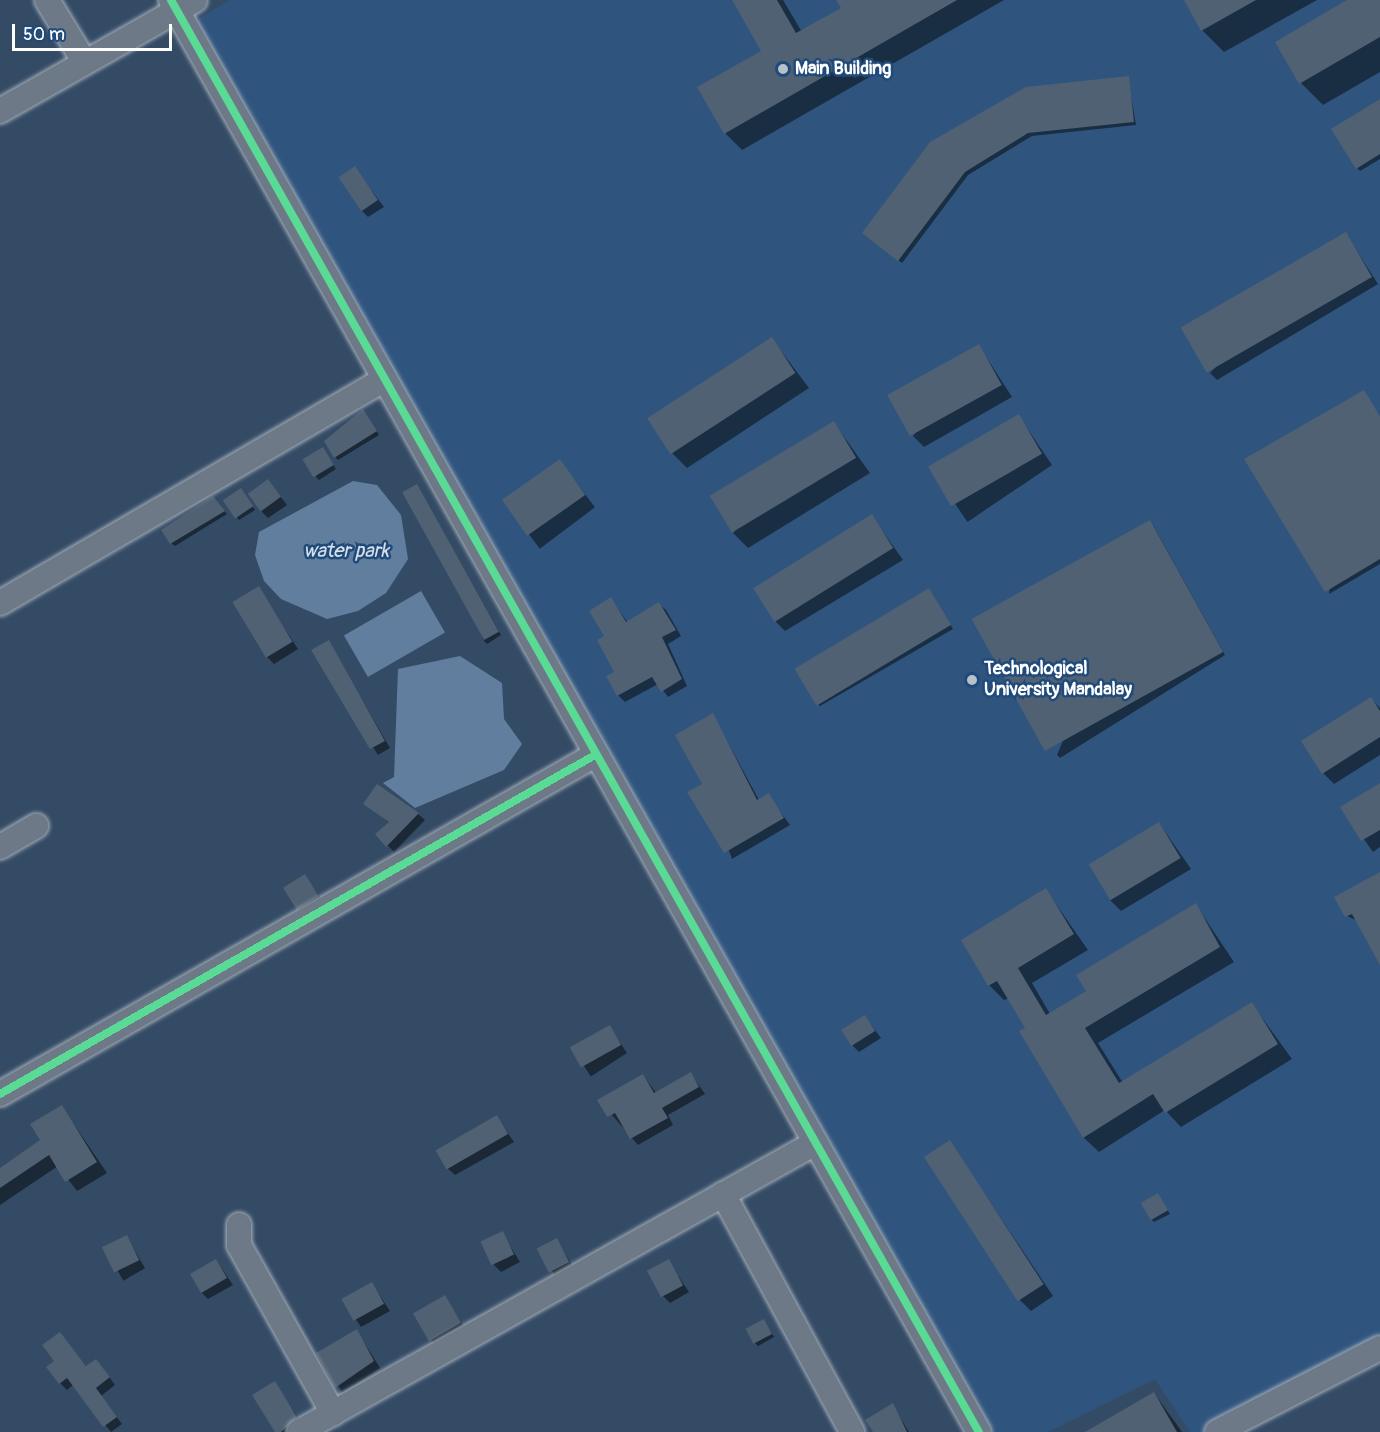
<!DOCTYPE html>
<style>
body{margin:0}
#map{position:relative;width:1380px;height:1432px;overflow:hidden;background:#344b65;font-family:Pangolin,sans-serif}
div>[style]{position:absolute}
[style*='--x']{left:calc(var(--x)*1px);top:calc(var(--y)*1px);width:calc(var(--w)*1px);rotate:calc(var(--a)*1deg)}
.built>*{inset:0;background:#2f557f}
.water>*{inset:0;background:#617e9e;transform-origin:0 0}
.shadow>*{inset:0;background:#0007;transform-origin:0 0}
.building>*{inset:0;background:#506174;transform-origin:0 0}
.roads{filter:drop-shadow(0 0 2px #a4aeba) drop-shadow(0 0 2px #a4aeba)}
.minor>*{height:24px;margin:-12px;padding:0 12px;transform-origin:12px;border-radius:12px;background:#6d7986}
.cycleway>*{height:8px;margin:-4px;padding:0 4px;transform-origin:4px;border-radius:4px;background:#5adb95}
.dots>*{width:16px;height:16px;translate:-50% -50%;box-sizing:border-box;border:3px solid #1f4a7a;border-radius:50%}
span{translate:-50% -50%;white-space:nowrap;text-align:center;line-height:1.15;-webkit-text-stroke:5px #1f4a7a;paint-order:stroke}
.poi-label{font-size:18px;color:#fff;font-weight:700}
.left{translate:0 -50%;text-align:left}
.water-label{font-size:20px;color:#d8e0e8;font-style:italic}
.scale{position:absolute;left:12px;top:24px;width:160px;height:27px;box-sizing:border-box;border:3px solid #fff;border-top:0;padding-left:8px;font-size:18px;line-height:21px;white-space:nowrap;color:#fff;-webkit-text-stroke:4px #1f4a7a;paint-order:stroke}
</style>
<div id="map">
<div class="built">
<i style="clip-path:polygon(230px 0,1380px 0,1380px 1337px,1235px 1432px,1190px 1432px,1155px 1379px,1048px 1432px,993px 1432px,190px 24px)"></i>
</div>
<div class="water">
<i style="clip-path:polygon(353px 481px,377px 485px,401px 515px,408px 559px,386px 593px,358px 611px,327px 619px,281px 599px,264px 581px,255px 555px,259px 532px)"></i>
<i style="left:421px;top:591px;width:48px;height:89px;rotate:60deg"></i>
<i style="clip-path:polygon(460px 656px,502px 683px,504px 719px,522px 744px,504px 770px,415px 808px,383px 783px,394px 777px,398px 669px)"></i>
</div>
<div class="shadow">
<i style="clip-path:polygon(734px 0,783px 0,802px 32px,843px 9px,838px 0,1004px 0,742px 150px,725px 133px,763px 51px)"></i>
<i style="clip-path:polygon(1185px 0,1317px 0,1224px 52px,1202px 30px)"></i>
<i style="clip-path:polygon(1350px 0,1380px 0,1380px 72px,1323px 105px,1301px 83px,1277px 43px)"></i>
<i style="clip-path:polygon(1128px 78px,1136px 125px,1032px 136px,968px 175px,902px 263px,867px 236px,1027px 88px)"></i>
<i style="clip-path:polygon(1380px 101px,1380px 159px,1360px 171px,1357px 168px)"></i>
<i style="clip-path:polygon(355px 168px,384px 207px,368px 217px,361px 210px)"></i>
<i style="clip-path:polygon(1346px 234px,1378px 284px,1217px 380px,1210px 373px)"></i>
<i style="clip-path:polygon(772px 339px,809px 388px,687px 468px,672px 453px)"></i>
<i style="clip-path:polygon(979px 346px,1012px 397px,924px 447px,913px 436px)"></i>
<i style="clip-path:polygon(1364px 392px,1380px 416px,1380px 564px,1329px 594px)"></i>
<i style="clip-path:polygon(365px 414px,379px 435px,338px 460px,335px 457px)"></i>
<i style="left:1019px;top:416px;width:59px;height:102px;rotate:56deg"></i>
<i style="clip-path:polygon(834px 423px,870px 473px,748px 548px,733px 533px)"></i>
<i style="clip-path:polygon(325px 452px,336px 469px,319px 480px,316px 477px)"></i>
<i style="left:560px;top:461px;width:58px;height:69px;rotate:53deg"></i>
<i style="clip-path:polygon(268px 481px,287px 505px,268px 518px,261px 511px)"></i>
<i style="clip-path:polygon(417px 486px,501px 635px,487px 644px,484px 641px)"></i>
<i style="clip-path:polygon(244px 494px,255px 510px,239px 520px,225px 501px)"></i>
<i style="clip-path:polygon(216px 501px,227px 514px,175px 546px,171px 543px)"></i>
<i style="clip-path:polygon(872px 516px,903px 560px,785px 631px,774px 620px)"></i>
<i style="clip-path:polygon(1153px 525px,1225px 655px,1060px 758px,1057px 755px)"></i>
<i style="clip-path:polygon(258px 588px,298px 649px,274px 664px,267px 657px)"></i>
<i style="clip-path:polygon(932px 593px,953px 629px,820px 706px,817px 703px)"></i>
<i style="clip-path:polygon(611px 599px,628px 623px,659px 604px,666px 610px,681px 636px,668px 644px,687px 686px,668px 697px,658px 684px,625px 702px,618px 695px,608px 677px,616px 672px,606px 637px)"></i>
<i style="clip-path:polygon(328px 642px,390px 748px,378px 755px,313px 651px)"></i>
<i style="clip-path:polygon(1371px 699px,1380px 708px,1380px 755px,1334px 784px,1323px 773px)"></i>
<i style="clip-path:polygon(713px 715px,759px 800px,768px 795px,790px 825px,732px 859px,704px 784px)"></i>
<i style="clip-path:polygon(1380px 784px,1380px 847px,1373px 852px,1342px 808px)"></i>
<i style="clip-path:polygon(365px 804px,418px 814px,425px 820px,394px 852px,377px 834px,390px 823px)"></i>
<i style="clip-path:polygon(1159px 823px,1191px 869px,1121px 911px,1110px 900px)"></i>
<i style="clip-path:polygon(1380px 874px,1380px 954px,1358px 921px,1347px 916px)"></i>
<i style="clip-path:polygon(305px 876px,325px 904px,305px 915px,298px 908px)"></i>
<i style="clip-path:polygon(1046px 890px,1088px 950px,1032px 983px,1050px 1014px,1089px 992px,1196px 905px,1234px 962px,1098px 1043px,1123px 1083px,1252px 1004px,1292px 1059px,1181px 1127px,1165px 1110px,1099px 1152px,1084px 1138px,1021px 1032px,1027px 1028px,1009px 998px,1004px 1000px,989px 985px,963px 941px)"></i>
<i style="clip-path:polygon(865px 1017px,881px 1038px,859px 1052px,852px 1045px)"></i>
<i style="left:610px;top:1027px;width:31px;height:43px;rotate:57deg"></i>
<i style="clip-path:polygon(691px 1074px,705px 1094px,668px 1115px,673px 1125px,638px 1145px,599px 1100px,643px 1075px,656px 1093px)"></i>
<i style="clip-path:polygon(62px 1107px,107px 1173px,77px 1191px,58px 1166px,0 1205px,0 1170px,42px 1141px)"></i>
<i style="clip-path:polygon(497px 1117px,514px 1142px,455px 1175px,447px 1168px)"></i>
<i style="clip-path:polygon(950px 1142px,1053px 1296px,1031px 1311px,1020px 1300px)"></i>
<i style="clip-path:polygon(1158px 1195px,1170px 1214px,1154px 1222px,1151px 1219px)"></i>
<i style="clip-path:polygon(502px 1233px,520px 1262px,501px 1272px,494px 1265px)"></i>
<i style="left:127px;top:1237px;width:36px;height:25px;rotate:60deg"></i>
<i style="left:557px;top:1240px;width:35px;height:20px;rotate:59deg"></i>
<i style="clip-path:polygon(216px 1260px,233px 1285px,208px 1299px,201px 1292px)"></i>
<i style="clip-path:polygon(668px 1261px,689px 1292px,670px 1303px,663px 1296px)"></i>
<i style="clip-path:polygon(372px 1284px,390px 1311px,361px 1327px,343px 1300px)"></i>
<i style="clip-path:polygon(444px 1297px,467px 1331px,438px 1347px,431px 1340px)"></i>
<i style="clip-path:polygon(764px 1321px,774px 1337px,758px 1346px,755px 1343px)"></i>
<i style="left:357px;top:1331px;width:44px;height:45px;rotate:58deg"></i>
<i style="clip-path:polygon(60px 1334px,87px 1367px,102px 1367px,115px 1385px,101px 1396px,122px 1424px,111px 1432px,73px 1385px,67px 1390px,60px 1383px)"></i>
<i style="clip-path:polygon(275px 1383px,303px 1425px,295px 1432px,277px 1432px)"></i>
<i style="clip-path:polygon(1154px 1393px,1182px 1432px,1088px 1432px)"></i>
<i style="clip-path:polygon(892px 1405px,909px 1432px,875px 1432px)"></i>
</div>
<div class="building">
<i style="clip-path:polygon(732px 0,777px 0,796px 33px,841px 8px,836px 0,957px 0,724px 134px,697px 87px,761px 51px)"></i>
<i style="clip-path:polygon(1184px 0,1256px 0,1201px 31px)"></i>
<i style="clip-path:polygon(1347px 0,1380px 0,1380px 37px,1299px 84px,1275px 42px)"></i>
<i style="clip-path:polygon(1129px 76px,1134px 122px,1028px 133px,965px 172px,898px 261px,862px 233px,930px 142px,1026px 87px)"></i>
<i style="clip-path:polygon(1380px 99px,1380px 154px,1356px 169px,1331px 129px)"></i>
<i style="left:355px;top:166px;width:41px;height:20px;rotate:56deg"></i>
<i style="left:1346px;top:232px;width:52px;height:191px;rotate:60deg"></i>
<i style="left:772px;top:337px;width:43px;height:149px;rotate:57deg"></i>
<i style="left:979px;top:344px;width:47px;height:105px;rotate:61deg"></i>
<i style="clip-path:polygon(1364px 390px,1380px 416px,1380px 559px,1325px 592px,1244px 459px)"></i>
<i style="clip-path:polygon(363px 409px,377px 431px,334px 458px,324px 441px)"></i>
<i style="left:1019px;top:414px;width:46px;height:105px;rotate:60deg"></i>
<i style="left:834px;top:421px;width:43px;height:145px;rotate:59deg"></i>
<i style="left:323px;top:447px;width:21px;height:24px;rotate:59deg"></i>
<i style="left:560px;top:459px;width:44px;height:71px;rotate:55deg"></i>
<i style="left:268px;top:479px;width:22px;height:25px;rotate:54deg"></i>
<i style="left:417px;top:484px;width:169px;height:17px;rotate:61deg"></i>
<i style="left:241px;top:488px;width:22px;height:22px;rotate:56deg"></i>
<i style="clip-path:polygon(213px 496px,225px 511px,170px 544px,161px 530px)"></i>
<i style="left:872px;top:514px;width:40px;height:140px;rotate:58deg"></i>
<i style="left:1150px;top:520px;width:151px;height:204px;rotate:61deg"></i>
<i style="left:259px;top:586px;width:65px;height:31px;rotate:59deg"></i>
<i style="left:929px;top:588px;width:43px;height:157px;rotate:59deg"></i>
<i style="clip-path:polygon(611px 597px,626px 622px,659px 602px,676px 630px,662px 637px,682px 679px,661px 692px,652px 677px,617px 696px,606px 676px,614px 672px,597px 640px,604px 636px,589px 611px)"></i>
<i style="clip-path:polygon(329px 640px,385px 741px,370px 749px,311px 650px)"></i>
<i style="clip-path:polygon(1371px 697px,1380px 711px,1380px 737px,1322px 774px,1301px 741px)"></i>
<i style="clip-path:polygon(713px 713px,757px 800px,769px 793px,784px 818px,724px 853px,687px 792px,702px 784px,675px 735px)"></i>
<i style="clip-path:polygon(1380px 783px,1380px 830px,1361px 841px,1340px 807px)"></i>
<i style="clip-path:polygon(377px 784px,419px 813px,386px 847px,375px 834px,389px 822px,363px 804px)"></i>
<i style="left:1159px;top:822px;width:42px;height:82px;rotate:59deg"></i>
<i style="clip-path:polygon(1380px 872px,1380px 965px,1352px 914px,1345px 917px,1334px 897px)"></i>
<i style="left:305px;top:874px;width:26px;height:26px;rotate:58deg"></i>
<i style="clip-path:polygon(1046px 888px,1074px 934px,1018px 968px,1046px 1015px,1086px 991px,1076px 975px,1196px 903px,1220px 947px,1085px 1028px,1119px 1083px,1252px 1002px,1278px 1044px,1165px 1113px,1153px 1094px,1083px 1138px,1019px 1031px,1025px 1028px,997px 981px,988px 986px,961px 940px)"></i>
<i style="left:865px;top:1015px;width:19px;height:28px;rotate:58deg"></i>
<i style="left:610px;top:1025px;width:23px;height:46px;rotate:61deg"></i>
<i style="clip-path:polygon(691px 1072px,699px 1087px,662px 1108px,668px 1118px,630px 1139px,615px 1113px,607px 1117px,597px 1100px,643px 1074px,654px 1093px)"></i>
<i style="clip-path:polygon(62px 1105px,97px 1162px,65px 1182px,49px 1155px,0 1188px,0 1168px,40px 1140px,30px 1124px)"></i>
<i style="left:497px;top:1115px;width:22px;height:71px;rotate:60deg"></i>
<i style="left:950px;top:1140px;width:172px;height:31px;rotate:57deg"></i>
<i style="left:1158px;top:1193px;width:20px;height:20px;rotate:60deg"></i>
<i style="left:503px;top:1231px;width:26px;height:25px;rotate:65deg"></i>
<i style="left:127px;top:1235px;width:28px;height:28px;rotate:64deg"></i>
<i style="left:557px;top:1238px;width:27px;height:23px;rotate:63deg"></i>
<i style="left:216px;top:1259px;width:22px;height:30px;rotate:60deg"></i>
<i style="left:669px;top:1259px;width:30px;height:25px;rotate:62deg"></i>
<i style="left:372px;top:1282px;width:25px;height:35px;rotate:61deg"></i>
<i style="left:445px;top:1295px;width:32px;height:37px;rotate:60deg"></i>
<i style="left:764px;top:1319px;width:17px;height:21px;rotate:62deg"></i>
<i style="clip-path:polygon(357px 1329px,374px 1361px,335px 1388px,316px 1353px)"></i>
<i style="clip-path:polygon(60px 1332px,86px 1366px,96px 1359px,110px 1377px,96px 1388px,117px 1417px,103px 1427px,67px 1378px,59px 1384px,46px 1367px,54px 1361px,42px 1345px)"></i>
<i style="clip-path:polygon(275px 1381px,297px 1417px,281px 1432px,275px 1432px,252px 1395px)"></i>
<i style="clip-path:polygon(1154px 1392px,1177px 1432px,1085px 1432px)"></i>
<i style="clip-path:polygon(893px 1403px,907px 1432px,873px 1432px,865px 1420px)"></i>
</div>
<div class="roads">
<div class="minor">
<i style="--x:47;--y:0;--w:71;--a:58.8"></i>
<i style="--x:171;--y:0;--w:1644;--a:60.57"></i>
<i style="--x:0;--y:111;--w:224;--a:-29.6"></i>
<i style="--x:0;--y:603;--w:445;--a:-30.2"></i>
<i style="--x:0;--y:847;--w:42;--a:-30.3"></i>
<i style="--x:0;--y:1094;--w:685;--a:-29.67"></i>
<i style="--x:723;--y:1194;--w:271;--a:61.5"></i>
<i style="--x:239;--y:1225;--w:20;--a:90"></i>
<i style="--x:239;--y:1245;--w:193;--a:60.8"></i>
<i style="--x:299;--y:1432;--w:591;--a:-29.25"></i>
<i style="--x:1217;--y:1432;--w:183;--a:-27.3"></i>
</div>
</div>
<div class="cycleway">
<i style="--x:171;--y:0;--w:1644;--a:60.57"></i>
<i style="--x:0;--y:1094;--w:685;--a:-29.67"></i>
</div>
<div class="dots">
<i style="left:783px;top:69px;background:#b8c0c9"></i>
<i style="left:972px;top:680px;background:#b8c0c9"></i>
</div>
<div class="poi-label">
<span class="left" style="left:795px;top:69px">Main Building</span>
<span class="left" style="left:984px;top:680px">Technological<br>University Mandalay</span>
</div>
<div class="water-label">
<span style="left:346px;top:550px">water park</span>
</div>
<div class="scale">50 m</div>
</div>
